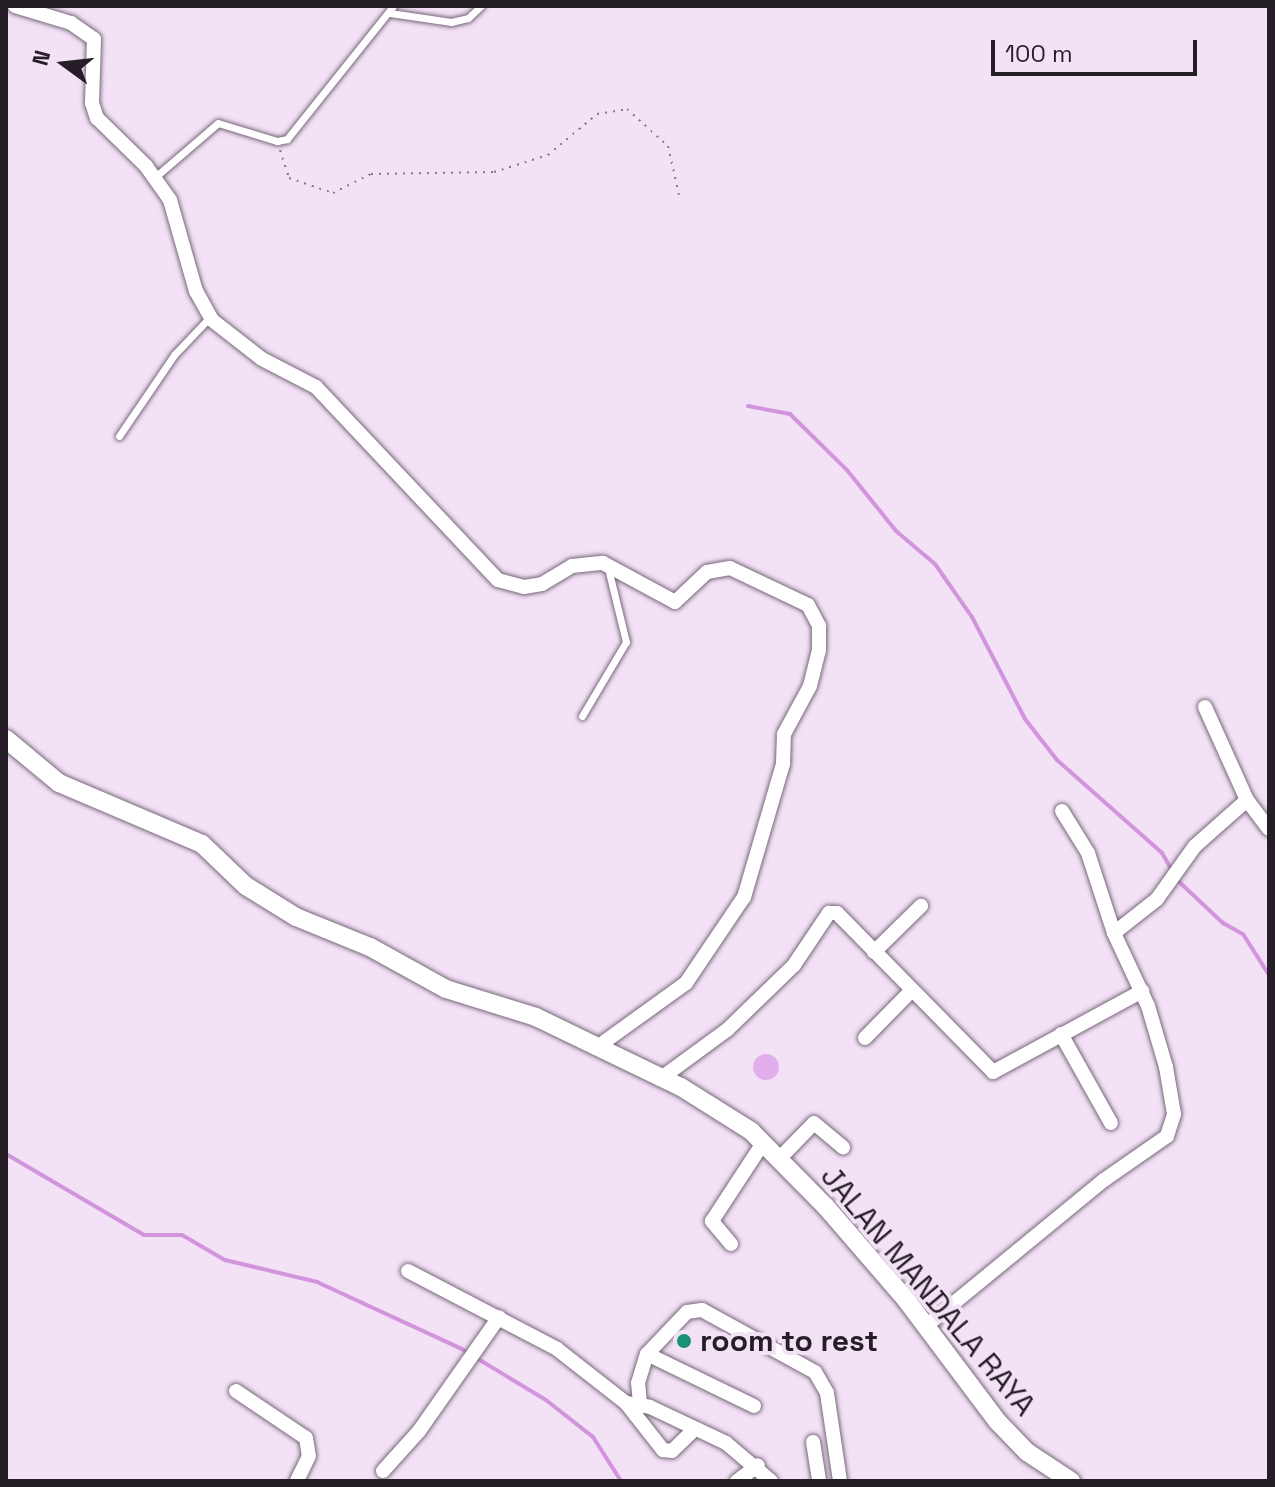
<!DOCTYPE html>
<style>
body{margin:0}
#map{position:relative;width:1275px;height:1487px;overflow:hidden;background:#f3e1f6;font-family:"Space Grotesk",sans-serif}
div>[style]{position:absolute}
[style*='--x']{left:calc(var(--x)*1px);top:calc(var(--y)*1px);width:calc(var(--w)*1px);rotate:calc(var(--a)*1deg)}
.green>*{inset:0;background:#e2aeeb}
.round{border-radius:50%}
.stream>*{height:4px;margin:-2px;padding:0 2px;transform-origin:2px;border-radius:2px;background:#d394de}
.path>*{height:2px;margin-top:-1px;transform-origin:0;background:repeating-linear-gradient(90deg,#867a88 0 2px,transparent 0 8px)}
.roads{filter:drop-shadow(0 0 2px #78677b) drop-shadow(0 0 2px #78677b)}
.service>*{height:7px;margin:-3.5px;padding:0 3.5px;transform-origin:3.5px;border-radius:3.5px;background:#fff}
.minor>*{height:14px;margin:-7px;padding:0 7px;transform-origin:7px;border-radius:7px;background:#fff}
.tertiary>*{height:18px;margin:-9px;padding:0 9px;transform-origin:9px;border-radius:9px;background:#fff}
.dots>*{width:22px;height:22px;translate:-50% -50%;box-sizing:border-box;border:4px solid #f3e1f6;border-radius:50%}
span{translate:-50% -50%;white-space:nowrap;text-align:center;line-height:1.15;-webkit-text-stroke:8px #f3e1f6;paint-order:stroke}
.street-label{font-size:30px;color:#251e26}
.poi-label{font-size:30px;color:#251e26;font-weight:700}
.left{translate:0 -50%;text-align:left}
.frame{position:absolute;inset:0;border:8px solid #251e26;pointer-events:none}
.north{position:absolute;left:24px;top:24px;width:80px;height:80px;-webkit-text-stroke:6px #f3e1f6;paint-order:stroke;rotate:285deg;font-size:22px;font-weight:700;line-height:32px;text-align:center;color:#251e26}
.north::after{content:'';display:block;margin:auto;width:28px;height:36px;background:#251e26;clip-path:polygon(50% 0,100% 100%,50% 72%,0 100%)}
.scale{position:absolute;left:991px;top:40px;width:206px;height:36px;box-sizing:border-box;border:4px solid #251e26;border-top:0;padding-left:10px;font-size:24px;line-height:28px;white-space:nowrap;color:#251e26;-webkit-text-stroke:6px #f3e1f6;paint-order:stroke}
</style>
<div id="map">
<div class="green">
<i class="round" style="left:753px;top:1054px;width:26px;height:26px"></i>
</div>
<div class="stream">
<i style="--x:748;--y:406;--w:43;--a:10.8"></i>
<i style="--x:790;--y:414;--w:80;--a:44.5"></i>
<i style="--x:847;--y:470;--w:78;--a:51.2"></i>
<i style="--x:896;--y:531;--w:51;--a:40.2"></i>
<i style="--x:935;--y:564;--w:65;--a:55.1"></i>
<i style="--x:972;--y:617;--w:115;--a:62.5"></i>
<i style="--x:1025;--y:719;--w:52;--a:52"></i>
<i style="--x:1057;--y:760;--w:140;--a:41.5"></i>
<i style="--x:1162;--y:853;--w:20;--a:60"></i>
<i style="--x:1175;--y:878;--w:66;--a:43.2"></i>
<i style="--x:1223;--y:923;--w:23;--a:29"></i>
<i style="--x:1243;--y:934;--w:49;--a:57.6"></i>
<i style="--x:6;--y:1154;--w:160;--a:30.4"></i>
<i style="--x:144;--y:1235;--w:38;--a:0"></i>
<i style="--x:182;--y:1235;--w:50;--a:30.2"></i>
<i style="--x:225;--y:1260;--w:95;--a:13.4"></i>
<i style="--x:317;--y:1282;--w:157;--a:24.8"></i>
<i style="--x:460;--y:1348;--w:100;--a:31.2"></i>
<i style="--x:546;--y:1400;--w:60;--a:38.2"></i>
<i style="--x:593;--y:1437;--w:52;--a:57.5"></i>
</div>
<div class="path">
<i style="--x:280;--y:150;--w:29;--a:72"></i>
<i style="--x:289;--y:178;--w:46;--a:18.8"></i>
<i style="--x:333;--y:193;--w:42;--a:-26.6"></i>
<i style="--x:371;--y:174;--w:123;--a:-0.9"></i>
<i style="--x:494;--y:172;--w:57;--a:-17.5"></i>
<i style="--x:548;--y:155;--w:64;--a:-39.9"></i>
<i style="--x:597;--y:114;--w:30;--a:-9"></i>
<i style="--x:627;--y:109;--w:55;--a:42.1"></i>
<i style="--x:668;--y:146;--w:50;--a:77.3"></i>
</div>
<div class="roads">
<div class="service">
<i style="--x:390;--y:13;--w:62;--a:8.4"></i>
<i style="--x:451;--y:22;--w:17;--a:-13"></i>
<i style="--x:468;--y:18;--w:18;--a:-43"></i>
<i style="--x:154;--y:178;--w:84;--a:-40.7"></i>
<i style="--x:218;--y:123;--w:62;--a:17"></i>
<i style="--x:277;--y:141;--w:10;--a:-11"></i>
<i style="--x:287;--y:139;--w:170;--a:-51.4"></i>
<i style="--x:119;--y:436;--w:98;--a:-55.8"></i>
<i style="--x:174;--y:355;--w:52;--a:-46.5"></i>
<i style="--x:582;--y:716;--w:86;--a:-59.3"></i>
<i style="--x:626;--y:642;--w:76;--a:-103.7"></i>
</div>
<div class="minor">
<i style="--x:15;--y:6;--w:59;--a:16.9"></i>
<i style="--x:71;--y:23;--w:28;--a:35"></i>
<i style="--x:94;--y:39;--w:64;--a:91.8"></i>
<i style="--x:92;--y:103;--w:16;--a:72"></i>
<i style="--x:97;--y:118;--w:69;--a:44.4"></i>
<i style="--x:146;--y:166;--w:42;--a:54.8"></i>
<i style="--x:170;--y:200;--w:95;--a:74.1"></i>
<i style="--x:196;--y:291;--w:33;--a:61"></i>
<i style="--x:212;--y:320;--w:63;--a:38"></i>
<i style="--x:262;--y:359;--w:61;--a:27.4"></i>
<i style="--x:316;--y:387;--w:265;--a:46.7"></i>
<i style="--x:498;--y:580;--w:27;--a:15"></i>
<i style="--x:524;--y:587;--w:18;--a:-9"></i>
<i style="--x:542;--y:584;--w:35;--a:-31"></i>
<i style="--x:572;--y:566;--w:31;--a:-6"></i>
<i style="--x:603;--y:563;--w:82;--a:28.4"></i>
<i style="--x:675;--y:602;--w:44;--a:-43.2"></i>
<i style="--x:707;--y:572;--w:23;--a:-10"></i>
<i style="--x:730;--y:568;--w:86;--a:25.4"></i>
<i style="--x:808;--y:605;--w:24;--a:62"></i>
<i style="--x:819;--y:626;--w:24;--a:90"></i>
<i style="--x:819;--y:650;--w:37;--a:104"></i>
<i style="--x:810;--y:686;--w:55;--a:118.4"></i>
<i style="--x:784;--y:734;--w:30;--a:92"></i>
<i style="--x:783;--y:764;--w:139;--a:106.3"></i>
<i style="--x:744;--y:897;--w:104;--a:124"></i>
<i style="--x:686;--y:983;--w:111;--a:144.2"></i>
<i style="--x:1205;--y:707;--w:102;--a:65.7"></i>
<i style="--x:1062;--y:811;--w:49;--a:58.2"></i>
<i style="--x:1088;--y:853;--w:84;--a:72"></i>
<i style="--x:874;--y:952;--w:66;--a:-44.4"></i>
<i style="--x:1061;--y:1034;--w:102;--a:60.7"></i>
<i style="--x:865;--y:1038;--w:66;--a:-45.6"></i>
<i style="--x:660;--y:1079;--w:84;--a:-36.3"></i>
<i style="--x:728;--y:1029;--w:92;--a:-44.1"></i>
<i style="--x:794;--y:965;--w:63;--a:-56.1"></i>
<i style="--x:829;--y:913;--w:8;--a:0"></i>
<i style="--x:837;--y:913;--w:223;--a:45.5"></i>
<i style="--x:993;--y:1072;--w:170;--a:-28.5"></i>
<i style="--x:779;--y:1159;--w:50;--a:-45.8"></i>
<i style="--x:814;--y:1123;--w:38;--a:40"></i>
<i style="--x:731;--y:1244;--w:30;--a:-130"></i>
<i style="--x:712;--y:1221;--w:93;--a:-56.8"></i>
<i style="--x:408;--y:1271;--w:168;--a:27.6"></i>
<i style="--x:557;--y:1349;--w:88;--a:38"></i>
<i style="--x:626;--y:1403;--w:24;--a:9"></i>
<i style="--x:650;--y:1407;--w:84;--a:25.3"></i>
<i style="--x:726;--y:1443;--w:59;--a:40.2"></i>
<i style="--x:926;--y:1326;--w:230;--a:-39.4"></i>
<i style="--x:1104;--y:1180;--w:77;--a:-34.9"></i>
<i style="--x:1167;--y:1136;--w:23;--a:-72"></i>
<i style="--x:1174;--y:1114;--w:48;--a:-99.7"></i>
<i style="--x:1166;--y:1067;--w:64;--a:-106.4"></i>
<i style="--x:1148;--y:1006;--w:81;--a:-115"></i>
<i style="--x:1114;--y:933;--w:55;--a:-38.3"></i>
<i style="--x:1157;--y:899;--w:65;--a:-54.4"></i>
<i style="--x:1195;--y:846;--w:69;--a:-41.5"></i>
<i style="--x:1247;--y:800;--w:36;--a:53"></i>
<i style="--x:647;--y:1354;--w:119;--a:25.9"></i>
<i style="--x:236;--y:1391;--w:84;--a:33.9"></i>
<i style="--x:306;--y:1438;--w:18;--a:81"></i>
<i style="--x:309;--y:1456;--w:28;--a:116"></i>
<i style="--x:626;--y:1403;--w:60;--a:51.8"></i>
<i style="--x:663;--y:1450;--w:9;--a:6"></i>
<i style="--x:672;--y:1451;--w:32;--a:-44"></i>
<i style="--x:640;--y:1404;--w:21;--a:-95"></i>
<i style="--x:638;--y:1383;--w:30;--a:-73"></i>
<i style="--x:647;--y:1354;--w:58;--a:-46.4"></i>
<i style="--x:687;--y:1312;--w:15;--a:-8"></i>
<i style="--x:702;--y:1310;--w:129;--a:28.8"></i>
<i style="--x:815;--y:1372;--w:24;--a:60"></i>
<i style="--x:827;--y:1393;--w:89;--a:81.6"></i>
<i style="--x:813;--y:1442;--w:39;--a:81"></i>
<i style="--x:383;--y:1471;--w:54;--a:-48"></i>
<i style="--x:419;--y:1431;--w:139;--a:-54.9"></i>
<i style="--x:737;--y:1481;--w:26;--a:-37"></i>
</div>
<div class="tertiary">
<i style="--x:6;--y:739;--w:69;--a:39.7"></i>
<i style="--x:59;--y:783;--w:155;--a:23.1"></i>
<i style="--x:202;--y:844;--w:61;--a:43.7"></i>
<i style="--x:246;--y:886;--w:59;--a:31.8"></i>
<i style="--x:296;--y:917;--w:80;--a:22.1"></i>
<i style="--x:370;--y:947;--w:87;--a:28.9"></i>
<i style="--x:446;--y:989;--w:94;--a:17.3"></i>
<i style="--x:536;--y:1017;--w:161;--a:25.8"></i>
<i style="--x:681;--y:1087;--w:83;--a:32.2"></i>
<i style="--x:751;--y:1131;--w:107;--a:45.4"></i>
<i style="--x:826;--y:1207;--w:124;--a:49.2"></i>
<i style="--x:907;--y:1301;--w:151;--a:53.1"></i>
<i style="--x:998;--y:1422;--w:42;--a:46"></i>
<i style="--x:1027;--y:1452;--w:53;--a:33.4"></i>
</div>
</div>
<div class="dots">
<i style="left:684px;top:1341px;background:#1b9174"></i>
</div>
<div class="street-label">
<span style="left:928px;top:1291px;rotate:50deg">JALAN MANDALA RAYA</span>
</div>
<div class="poi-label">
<span class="left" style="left:700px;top:1341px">room to rest</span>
</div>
<div class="frame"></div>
<div class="north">N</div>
<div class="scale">100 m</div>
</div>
